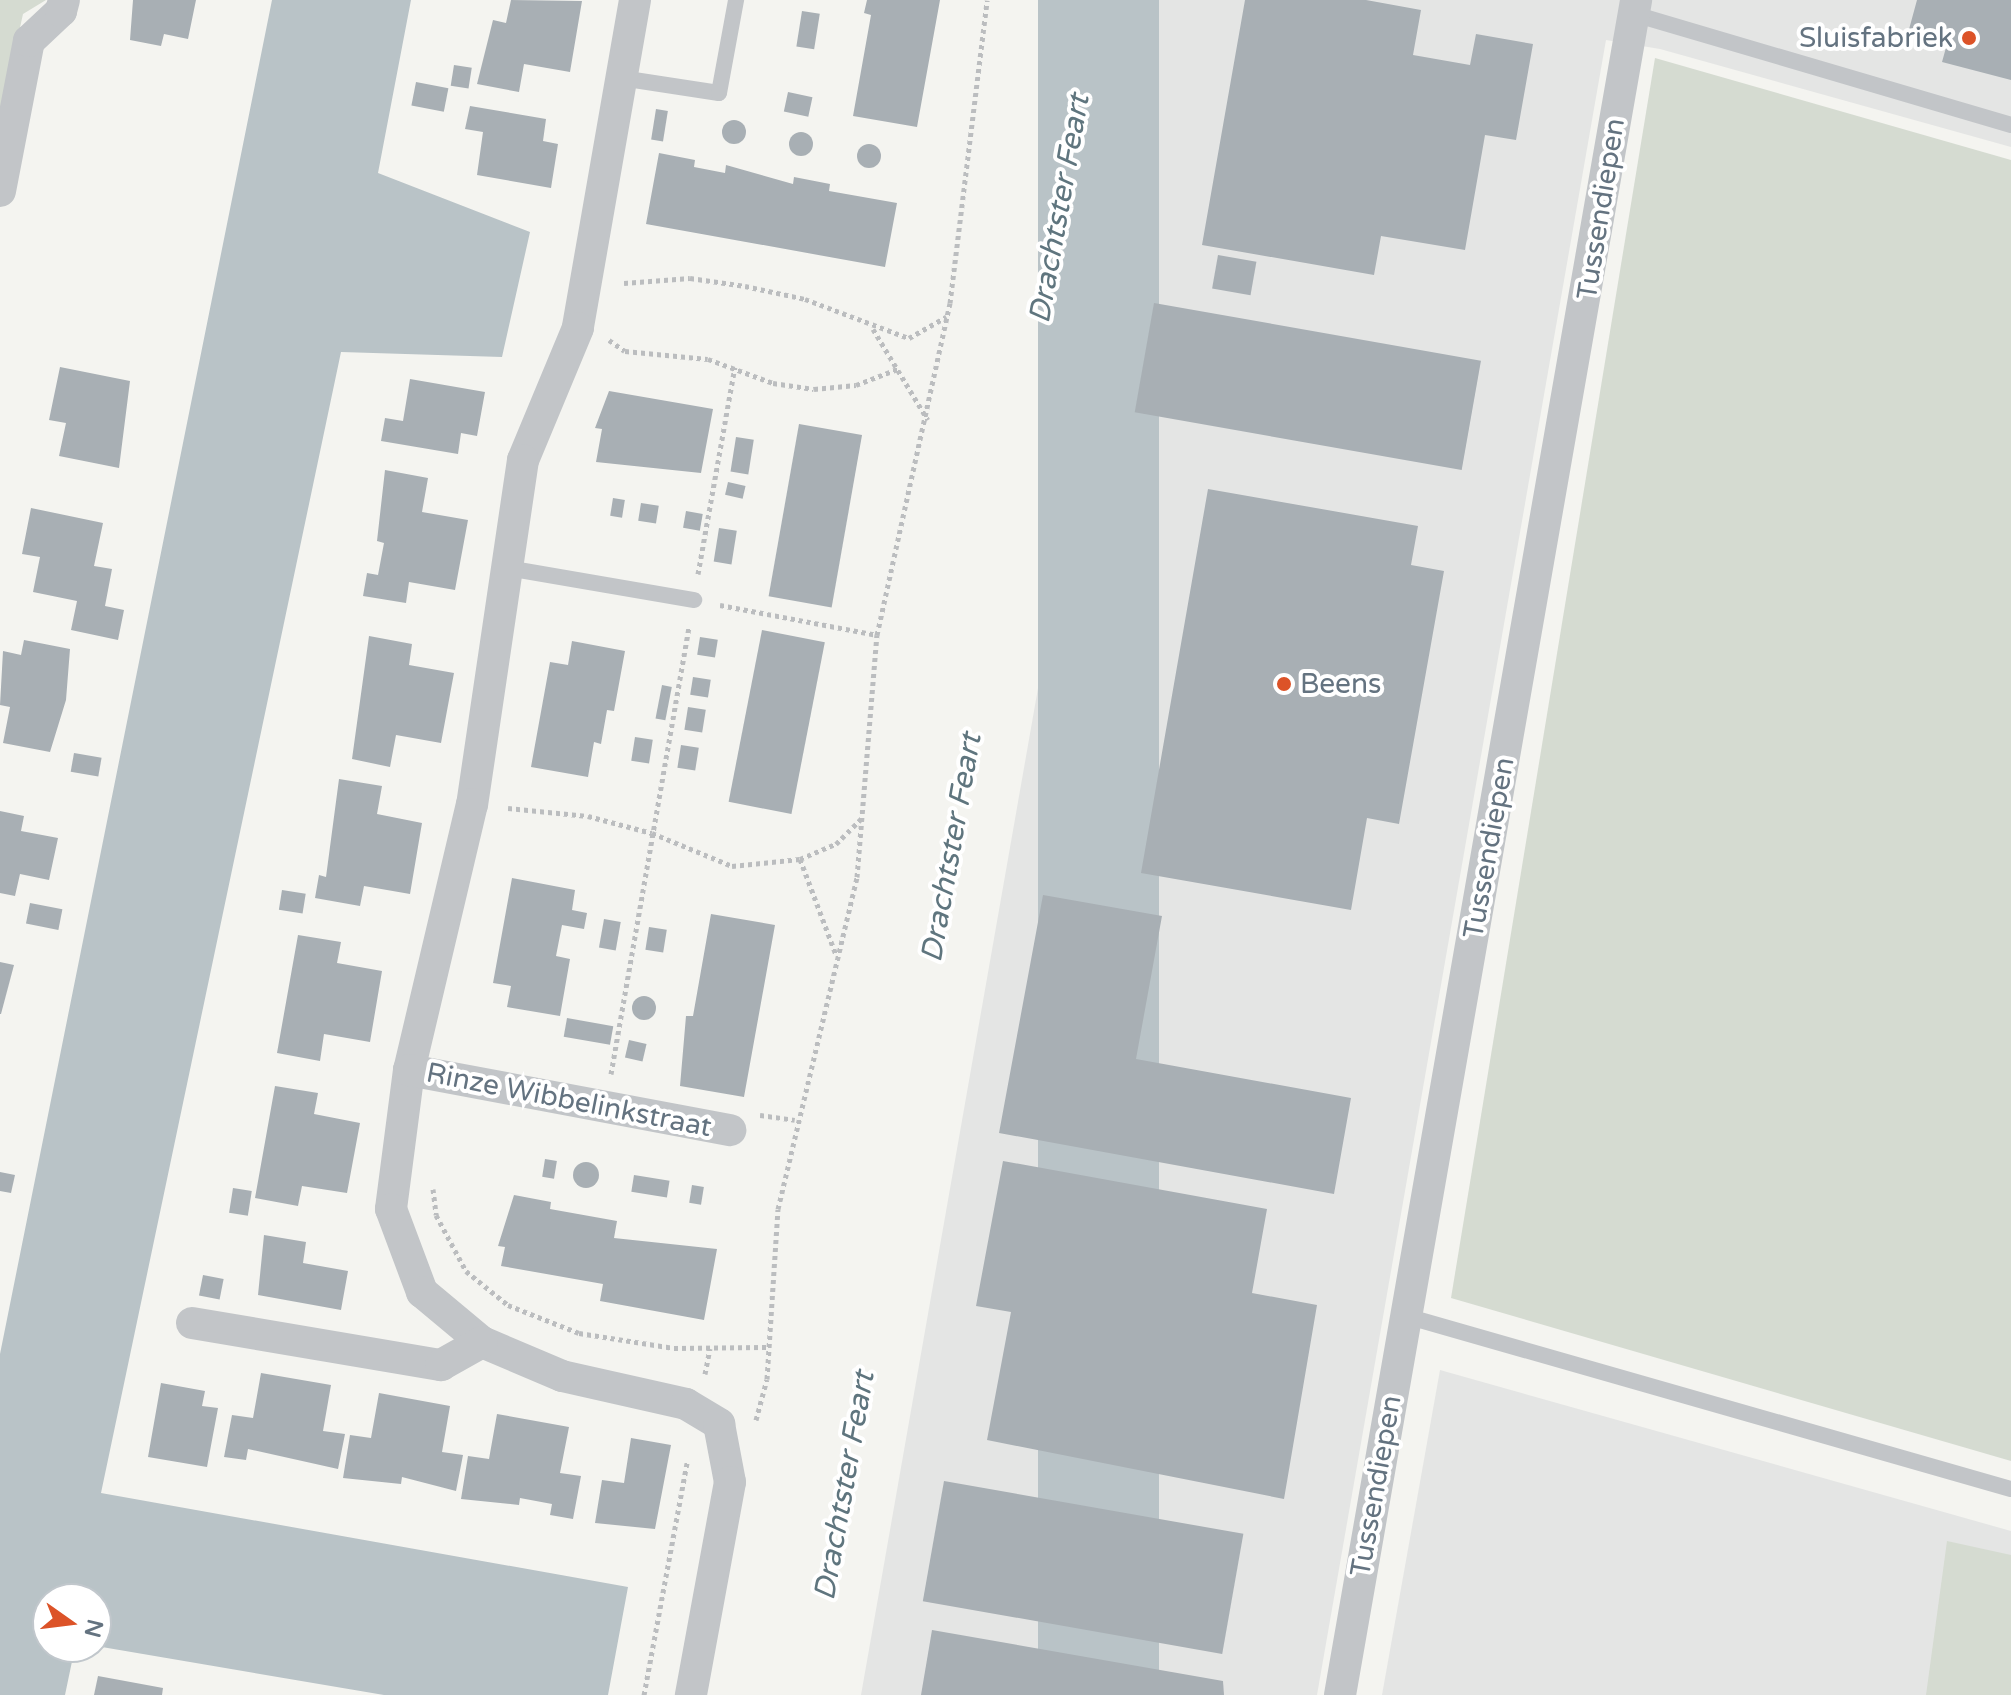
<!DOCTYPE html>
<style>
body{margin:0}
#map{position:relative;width:2011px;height:1695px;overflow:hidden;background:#f4f4f0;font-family:"Varela Round",sans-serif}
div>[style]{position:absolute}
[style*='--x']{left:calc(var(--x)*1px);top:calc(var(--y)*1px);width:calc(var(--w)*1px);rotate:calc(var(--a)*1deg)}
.built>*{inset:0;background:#e4e5e4}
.green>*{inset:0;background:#d5dbd1}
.water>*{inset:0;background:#b9c3c7;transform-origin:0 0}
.building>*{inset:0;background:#a8afb4;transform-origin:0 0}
.round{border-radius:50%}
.path>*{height:5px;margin-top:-2.5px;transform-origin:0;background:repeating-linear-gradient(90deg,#bbbdbf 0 4px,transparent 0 8px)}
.service>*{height:16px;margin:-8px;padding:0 8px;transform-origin:8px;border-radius:8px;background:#c2c5c8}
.minor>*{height:32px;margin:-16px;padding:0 16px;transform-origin:16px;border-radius:16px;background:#c2c5c8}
.dots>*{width:22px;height:22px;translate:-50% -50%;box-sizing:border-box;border:4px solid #fff;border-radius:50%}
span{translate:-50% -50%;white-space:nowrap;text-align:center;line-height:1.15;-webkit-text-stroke:8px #fff;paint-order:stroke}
.poi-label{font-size:28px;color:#647380}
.right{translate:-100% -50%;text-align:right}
.left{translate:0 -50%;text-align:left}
.street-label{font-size:28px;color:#647380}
.water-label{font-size:30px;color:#5f757e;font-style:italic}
.north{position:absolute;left:32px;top:1583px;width:80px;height:80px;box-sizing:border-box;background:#fff;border:2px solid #c1c7cc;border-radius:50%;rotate:104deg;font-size:22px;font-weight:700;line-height:32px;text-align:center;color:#647380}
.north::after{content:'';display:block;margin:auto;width:28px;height:36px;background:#dc5328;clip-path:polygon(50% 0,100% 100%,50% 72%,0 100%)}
</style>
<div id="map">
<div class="built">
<i style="clip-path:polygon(1159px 0,2011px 0,2011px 147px,1660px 49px,1606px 40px,1317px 1695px,861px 1695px)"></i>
<i style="clip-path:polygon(1440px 1370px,2011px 1531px,2011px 1695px,1382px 1695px)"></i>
</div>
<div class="green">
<i style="clip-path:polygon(0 0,46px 0,23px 14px,0 118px)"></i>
<i style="clip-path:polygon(1655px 58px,2011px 160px,2011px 1461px,1451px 1298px)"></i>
<i style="clip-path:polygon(1947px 1541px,2011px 1555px,2011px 1695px,1926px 1695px)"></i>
</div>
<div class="water">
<i style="clip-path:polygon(272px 0,411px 0,378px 173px,530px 232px,502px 357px,341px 352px,101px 1493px,628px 1587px,608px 1695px,384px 1695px,96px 1646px,96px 1599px,48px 1599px,48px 1647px,75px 1647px,65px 1695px,0 1695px,0 1354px)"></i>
<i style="left:1038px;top:0;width:121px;height:1721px"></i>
</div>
<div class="building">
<i style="clip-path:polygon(133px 0,196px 0,188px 39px,164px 34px,161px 46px,130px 40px)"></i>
<i style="clip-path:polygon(511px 0,582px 1px,570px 72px,524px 64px,519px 92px,477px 84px,493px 20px,506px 23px)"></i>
<i style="clip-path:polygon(867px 0,940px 0,917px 127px,853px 116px,871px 15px,864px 13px)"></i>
<i style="clip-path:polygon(1245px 0,1366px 0,1421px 10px,1413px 55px,1470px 65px,1476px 34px,1533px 44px,1516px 140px,1485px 135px,1465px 250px,1381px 236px,1374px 275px,1202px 245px)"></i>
<i style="clip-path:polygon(1917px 0,2011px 0,2011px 80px,1942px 62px,1947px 44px,1908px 33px)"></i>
<i style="left:802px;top:11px;width:18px;height:36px;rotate:9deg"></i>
<i style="left:454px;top:65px;width:18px;height:21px;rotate:9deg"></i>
<i style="left:416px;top:82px;width:33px;height:24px;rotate:11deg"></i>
<i style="left:788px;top:92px;width:25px;height:20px;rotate:12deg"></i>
<i style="clip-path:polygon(470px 106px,546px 119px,543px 141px,558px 144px,551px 188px,477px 175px,483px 132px,465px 129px)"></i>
<i style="left:656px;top:109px;width:12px;height:31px;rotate:9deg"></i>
<i class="round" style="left:722px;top:120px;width:24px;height:24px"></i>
<i class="round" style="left:789px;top:132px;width:24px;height:24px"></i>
<i class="round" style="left:857px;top:144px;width:24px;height:24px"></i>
<i style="clip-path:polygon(659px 153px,695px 160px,694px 167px,725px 173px,726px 165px,793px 184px,794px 177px,830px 184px,829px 191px,897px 203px,885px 267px,646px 224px)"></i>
<i style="left:1218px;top:255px;width:39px;height:34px;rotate:10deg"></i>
<i style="left:1154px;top:303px;width:332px;height:111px;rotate:10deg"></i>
<i style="clip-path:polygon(60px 367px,130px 381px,119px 468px,59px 456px,66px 423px,49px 420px)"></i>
<i style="clip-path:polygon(410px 379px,485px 392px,477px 436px,461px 433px,458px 454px,381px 441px,385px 418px,403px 421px)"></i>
<i style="clip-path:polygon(609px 391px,713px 409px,701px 473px,596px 462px,602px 429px,595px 428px)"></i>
<i style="left:799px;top:424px;width:64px;height:175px;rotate:10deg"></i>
<i style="left:736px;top:437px;width:18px;height:35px;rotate:9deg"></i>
<i style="clip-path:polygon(385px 470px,428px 478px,422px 512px,468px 520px,455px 590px,409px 582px,406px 603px,363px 596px,367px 573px,378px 575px,384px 543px,377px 541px)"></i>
<i style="left:728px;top:482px;width:18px;height:13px;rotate:13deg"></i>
<i style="clip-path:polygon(1208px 489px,1418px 526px,1411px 565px,1444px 571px,1399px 824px,1367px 818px,1351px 910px,1141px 873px)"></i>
<i style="left:613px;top:498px;width:12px;height:18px;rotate:9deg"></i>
<i style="left:641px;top:503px;width:18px;height:18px;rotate:9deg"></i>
<i style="clip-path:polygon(31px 508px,103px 523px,94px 566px,112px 569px,105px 606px,124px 610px,118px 640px,71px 630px,77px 601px,33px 592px,40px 557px,22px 554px)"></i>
<i style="left:686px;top:511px;width:17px;height:17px;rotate:10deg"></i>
<i style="left:719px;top:528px;width:18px;height:34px;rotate:9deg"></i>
<i style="left:762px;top:630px;width:64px;height:175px;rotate:11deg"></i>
<i style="clip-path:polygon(369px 636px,412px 644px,409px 665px,454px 673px,441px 743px,396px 735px,390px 767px,352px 759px)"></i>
<i style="left:700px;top:637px;width:18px;height:18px;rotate:9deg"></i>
<i style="clip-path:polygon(24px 640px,70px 649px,66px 700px,50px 752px,3px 743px,10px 707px,0 705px,3px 651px,21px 655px)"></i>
<i style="clip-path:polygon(572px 641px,625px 651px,614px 711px,607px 710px,601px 744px,594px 742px,588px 777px,531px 767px,550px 662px,568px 665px)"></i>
<i style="left:693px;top:677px;width:18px;height:18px;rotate:9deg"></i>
<i style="left:662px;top:685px;width:10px;height:34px;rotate:11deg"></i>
<i style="left:688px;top:707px;width:18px;height:23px;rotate:9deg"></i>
<i style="left:635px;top:737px;width:18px;height:24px;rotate:9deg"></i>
<i style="left:681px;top:745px;width:18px;height:23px;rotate:9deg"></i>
<i style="left:74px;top:753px;width:28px;height:19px;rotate:10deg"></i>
<i style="clip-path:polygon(339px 779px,382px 786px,377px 814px,422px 823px,410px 894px,364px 886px,360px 906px,315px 898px,319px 875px,326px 877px)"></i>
<i style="clip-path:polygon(0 811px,24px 816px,21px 831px,58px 838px,49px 880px,20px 874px,15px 896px,0 893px)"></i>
<i style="clip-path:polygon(512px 878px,575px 890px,572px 910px,587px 913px,584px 929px,562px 925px,556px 956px,570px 959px,560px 1016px,507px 1007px,511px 986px,493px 983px)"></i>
<i style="left:282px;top:890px;width:24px;height:20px;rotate:9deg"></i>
<i style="clip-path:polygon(1043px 895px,1162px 916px,1136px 1059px,1351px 1098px,1334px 1194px,999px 1133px)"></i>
<i style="left:30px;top:903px;width:33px;height:21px;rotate:11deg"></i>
<i style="clip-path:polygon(711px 914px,775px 925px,744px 1097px,680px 1086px,686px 1016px,693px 1016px)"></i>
<i style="left:604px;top:919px;width:17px;height:29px;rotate:10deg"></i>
<i style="left:649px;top:927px;width:18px;height:23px;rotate:9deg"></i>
<i style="clip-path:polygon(298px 935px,341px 942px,337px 963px,382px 971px,370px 1042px,324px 1034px,320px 1061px,277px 1053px)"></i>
<i style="clip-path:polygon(0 962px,14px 965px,1px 1014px,0 1014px)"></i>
<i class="round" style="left:632px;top:996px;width:24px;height:24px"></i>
<i style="left:567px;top:1018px;width:47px;height:19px;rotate:10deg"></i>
<i style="left:629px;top:1040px;width:18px;height:18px;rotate:13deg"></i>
<i style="clip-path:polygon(275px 1086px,318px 1093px,314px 1114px,360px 1123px,347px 1193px,302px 1186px,298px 1206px,255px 1198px)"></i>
<i style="left:545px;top:1159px;width:12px;height:18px;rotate:9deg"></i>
<i style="clip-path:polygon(1003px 1161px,1267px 1209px,1252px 1293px,1317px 1305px,1284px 1499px,987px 1440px,1011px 1312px,976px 1306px)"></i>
<i class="round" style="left:573px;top:1162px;width:26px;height:26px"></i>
<i style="clip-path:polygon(0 1172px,15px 1175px,11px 1193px,0 1191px)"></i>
<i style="left:634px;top:1175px;width:36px;height:17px;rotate:9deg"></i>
<i style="left:692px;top:1185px;width:12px;height:18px;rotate:9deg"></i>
<i style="left:233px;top:1188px;width:19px;height:25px;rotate:9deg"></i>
<i style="clip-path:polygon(514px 1195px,551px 1202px,550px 1209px,617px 1221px,614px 1238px,717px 1249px,704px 1320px,600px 1301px,603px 1284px,501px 1266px,505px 1247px,498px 1246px)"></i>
<i style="clip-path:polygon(264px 1235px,306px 1242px,303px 1263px,348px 1271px,341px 1310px,258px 1295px)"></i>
<i style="left:203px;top:1275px;width:21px;height:21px;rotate:11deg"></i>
<i style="clip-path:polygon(261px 1373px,331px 1385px,323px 1431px,345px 1434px,338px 1469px,248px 1449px,246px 1460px,224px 1457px,232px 1415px,253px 1418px)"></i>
<i style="clip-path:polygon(161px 1383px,205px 1391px,202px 1406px,218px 1408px,207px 1467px,148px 1457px)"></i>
<i style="clip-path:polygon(379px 1393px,450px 1406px,442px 1452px,463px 1455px,456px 1491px,402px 1477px,401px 1484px,343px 1478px,350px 1435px,371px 1438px)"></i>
<i style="clip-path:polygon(497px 1414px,569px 1427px,560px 1473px,581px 1476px,573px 1519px,550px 1515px,552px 1504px,520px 1498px,519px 1505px,461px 1499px,468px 1456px,489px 1459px)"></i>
<i style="clip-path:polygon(631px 1438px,671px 1445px,655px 1529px,595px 1523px,602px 1480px,624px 1483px)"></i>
<i style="left:944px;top:1481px;width:304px;height:122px;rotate:10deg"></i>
<i style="clip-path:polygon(932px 1630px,1223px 1681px,1224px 1695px,921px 1695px)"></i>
<i style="clip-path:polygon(98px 1676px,163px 1688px,162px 1695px,94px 1695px)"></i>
</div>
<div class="path">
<i style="--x:624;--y:283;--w:66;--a:-4.3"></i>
<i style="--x:690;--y:278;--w:56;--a:8.3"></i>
<i style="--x:745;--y:286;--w:61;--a:12.2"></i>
<i style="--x:805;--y:299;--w:111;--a:20.6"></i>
<i style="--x:909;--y:338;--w:43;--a:-29.6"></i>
<i style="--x:873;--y:329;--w:106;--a:58.9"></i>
<i style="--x:609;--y:340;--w:19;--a:35"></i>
<i style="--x:625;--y:351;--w:83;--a:5.5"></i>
<i style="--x:708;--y:359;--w:69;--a:20.3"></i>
<i style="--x:773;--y:383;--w:41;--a:8.3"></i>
<i style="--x:814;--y:389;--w:42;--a:-5.4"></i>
<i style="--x:856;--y:385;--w:47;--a:-21.1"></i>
<i style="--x:698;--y:574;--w:210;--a:-79.9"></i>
<i style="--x:720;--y:605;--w:160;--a:10.8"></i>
<i style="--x:508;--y:808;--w:80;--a:5.7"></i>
<i style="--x:588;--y:816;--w:66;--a:14.9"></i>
<i style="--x:652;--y:833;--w:87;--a:22.4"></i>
<i style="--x:732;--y:866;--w:68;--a:-5.9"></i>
<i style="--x:800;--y:859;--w:39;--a:-23"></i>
<i style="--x:836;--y:844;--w:37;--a:-45"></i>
<i style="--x:800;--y:859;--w:103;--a:69.4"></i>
<i style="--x:611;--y:1074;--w:454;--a:-80.1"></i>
<i style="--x:760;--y:1115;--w:35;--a:8"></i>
<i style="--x:433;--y:1189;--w:26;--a:83"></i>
<i style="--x:436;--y:1215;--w:64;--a:61.8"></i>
<i style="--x:466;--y:1271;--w:54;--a:39"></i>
<i style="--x:508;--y:1305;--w:76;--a:21.5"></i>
<i style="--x:579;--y:1333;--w:96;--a:9"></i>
<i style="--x:674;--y:1348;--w:95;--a:-0.6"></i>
<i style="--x:705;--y:1374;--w:26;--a:-79"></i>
<i style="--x:756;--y:1420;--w:42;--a:-75"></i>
<i style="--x:767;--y:1379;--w:170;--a:-86.3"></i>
<i style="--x:778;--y:1209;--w:341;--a:-76.6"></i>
<i style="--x:857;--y:877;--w:243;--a:-85.3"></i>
<i style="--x:877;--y:635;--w:340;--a:-77.6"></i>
<i style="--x:950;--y:303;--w:305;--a:-83"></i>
<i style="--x:644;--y:1695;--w:237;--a:-79.5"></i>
</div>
<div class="service">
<i style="--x:1634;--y:14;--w:393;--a:16.4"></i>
<i style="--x:621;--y:78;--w:99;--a:8.7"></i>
<i style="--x:719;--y:93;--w:95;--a:-79.6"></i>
<i style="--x:507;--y:568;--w:190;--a:9.7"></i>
<i style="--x:1406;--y:1316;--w:629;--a:15.96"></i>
</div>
<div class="minor">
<i style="--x:635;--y:0;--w:333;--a:99.9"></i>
<i style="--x:578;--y:328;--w:143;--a:112.6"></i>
<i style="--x:523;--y:460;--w:348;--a:98.4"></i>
<i style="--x:472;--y:804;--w:273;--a:103.3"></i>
<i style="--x:409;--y:1070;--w:140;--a:97.4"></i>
<i style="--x:391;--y:1209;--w:89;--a:69.5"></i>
<i style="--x:422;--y:1292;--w:78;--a:39.8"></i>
<i style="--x:482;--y:1342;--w:87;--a:23"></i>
<i style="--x:562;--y:1376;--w:127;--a:12.7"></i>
<i style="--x:686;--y:1404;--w:39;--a:31"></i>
<i style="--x:719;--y:1424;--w:59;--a:79.3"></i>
<i style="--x:730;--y:1482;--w:217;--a:100.4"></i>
<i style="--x:0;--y:191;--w:153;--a:-79.1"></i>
<i style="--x:29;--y:41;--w:44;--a:-43.2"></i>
<i style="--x:61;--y:11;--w:11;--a:-75"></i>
<i style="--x:409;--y:1070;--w:327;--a:10.6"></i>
<i style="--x:192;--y:1323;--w:253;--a:9.6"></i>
<i style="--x:441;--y:1365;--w:47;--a:-29.3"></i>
<i style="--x:1340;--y:1695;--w:1721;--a:-80.09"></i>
</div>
<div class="dots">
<i style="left:1969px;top:38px;background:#dc5328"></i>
<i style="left:1284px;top:684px;background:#dc5328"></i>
</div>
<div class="poi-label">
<span class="right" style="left:1953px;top:38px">Sluisfabriek</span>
<span class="left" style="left:1300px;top:684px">Beens</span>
</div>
<div class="street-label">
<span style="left:1601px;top:209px;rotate:-81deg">Tussendiepen</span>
<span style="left:1489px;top:848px;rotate:-80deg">Tussendiepen</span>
<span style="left:569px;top:1100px;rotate:11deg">Rinze Wibbelinkstraat</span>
<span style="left:1376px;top:1486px;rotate:-80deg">Tussendiepen</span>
</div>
<div class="water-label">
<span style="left:1060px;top:209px;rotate:-80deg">Drachtster Feart</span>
<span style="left:952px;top:848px;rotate:-80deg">Drachtster Feart</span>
<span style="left:845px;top:1486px;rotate:-80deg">Drachtster Feart</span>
</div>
<div class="north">N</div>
</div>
